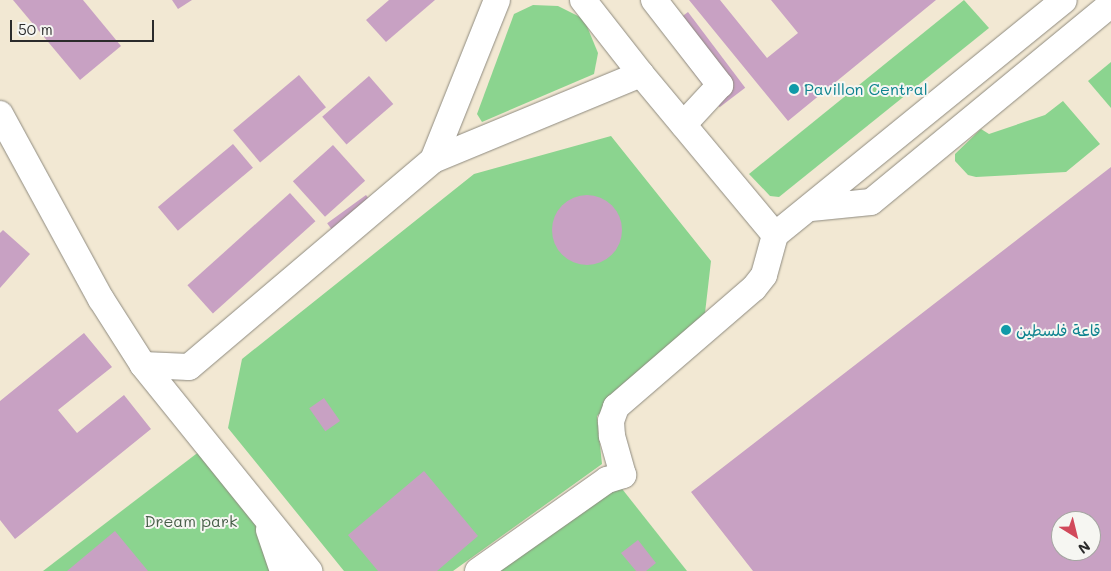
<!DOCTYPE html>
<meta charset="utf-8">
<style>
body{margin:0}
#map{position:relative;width:1111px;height:571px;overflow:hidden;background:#f2e8d3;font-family:Mali,"Playpen Sans Arabic",sans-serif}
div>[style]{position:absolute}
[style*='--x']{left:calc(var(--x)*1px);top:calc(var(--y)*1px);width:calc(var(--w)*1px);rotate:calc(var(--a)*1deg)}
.green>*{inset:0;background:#8bd48f}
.building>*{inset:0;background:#c8a1c3;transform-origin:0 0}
.round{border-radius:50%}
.roads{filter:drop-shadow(0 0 1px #8e8a7f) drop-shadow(0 0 1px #8e8a7f)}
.minor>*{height:26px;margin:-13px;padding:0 13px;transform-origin:13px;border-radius:13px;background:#fff}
.dots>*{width:14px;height:14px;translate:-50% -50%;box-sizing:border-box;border:2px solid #f6f6f2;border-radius:50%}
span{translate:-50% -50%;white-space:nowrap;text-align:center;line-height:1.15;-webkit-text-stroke:4px #f6f6f2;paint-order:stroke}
.culture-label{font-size:16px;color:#0d838f}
.left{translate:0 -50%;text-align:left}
.park-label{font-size:16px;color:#485e49}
.north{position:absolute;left:1051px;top:511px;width:50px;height:50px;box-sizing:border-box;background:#f6f6f2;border:1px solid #a5a5a2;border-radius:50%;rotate:144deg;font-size:14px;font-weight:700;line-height:20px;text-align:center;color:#2b2b2b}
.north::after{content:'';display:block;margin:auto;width:18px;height:22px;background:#d1495b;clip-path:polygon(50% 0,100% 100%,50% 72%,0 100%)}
.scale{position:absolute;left:10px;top:20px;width:144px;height:22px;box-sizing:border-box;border:2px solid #2b2b2b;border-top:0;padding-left:6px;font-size:15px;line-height:18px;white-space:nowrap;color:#2b2b2b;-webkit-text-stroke:4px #f6f6f2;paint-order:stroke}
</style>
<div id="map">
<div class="green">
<i style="clip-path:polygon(964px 0,989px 28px,779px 197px,770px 196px,749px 174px)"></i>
<i style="clip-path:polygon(533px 5px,558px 6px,584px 19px,598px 53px,594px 74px,482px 122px,477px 114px,514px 14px)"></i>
<i style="clip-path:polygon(1111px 62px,1111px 108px,1088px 81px)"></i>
<i style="clip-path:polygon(1063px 101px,1100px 144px,1066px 172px,976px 177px,968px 175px,955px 161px,955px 154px,981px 129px,989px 134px,1045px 115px)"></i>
<i style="clip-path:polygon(611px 136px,711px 261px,705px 313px,597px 416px,602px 464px,453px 571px,344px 571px,228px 428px,242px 359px,474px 174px)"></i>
<i style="clip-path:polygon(200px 451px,296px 571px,43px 571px)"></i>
<i style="clip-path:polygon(619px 485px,687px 571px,497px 571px)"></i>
</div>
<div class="building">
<i style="clip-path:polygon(13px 0,83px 0,121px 46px,80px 80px)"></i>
<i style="clip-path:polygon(172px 0,192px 0,178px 9px)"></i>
<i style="clip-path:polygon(389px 0,435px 0,386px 42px,366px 20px)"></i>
<i style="clip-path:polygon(689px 0,720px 0,767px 58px,798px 33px,771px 0,936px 0,788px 121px)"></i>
<i style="left:688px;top:12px;width:95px;height:32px;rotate:53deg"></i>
<i style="left:299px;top:75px;width:42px;height:86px;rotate:50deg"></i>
<i style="left:369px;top:76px;width:37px;height:62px;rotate:49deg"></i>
<i style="left:233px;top:144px;width:31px;height:98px;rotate:50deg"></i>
<i style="left:333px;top:145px;width:48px;height:54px;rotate:48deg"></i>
<i style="clip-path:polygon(evenodd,1111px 167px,1111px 571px,753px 571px,691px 492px,1111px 167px,1061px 521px,1091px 521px,1091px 551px,1061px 551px,1061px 521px)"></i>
<i style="left:290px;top:193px;width:38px;height:138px;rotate:48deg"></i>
<i style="left:366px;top:195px;width:14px;height:48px;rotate:54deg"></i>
<i class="round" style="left:552px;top:195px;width:70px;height:70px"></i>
<i style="clip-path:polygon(3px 230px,30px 254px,0 288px,0 233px)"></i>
<i style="clip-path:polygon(84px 333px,112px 367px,58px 410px,77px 433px,124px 395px,151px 429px,15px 539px,0 520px,0 401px)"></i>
<i style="left:324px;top:398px;width:28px;height:18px;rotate:55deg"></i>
<i style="clip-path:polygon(424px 471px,478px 536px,437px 571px,378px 571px,348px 535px)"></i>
<i style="clip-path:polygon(115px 531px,148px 571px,67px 571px)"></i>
<i style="clip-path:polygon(638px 540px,656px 563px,646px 571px,636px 571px,621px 553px)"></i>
</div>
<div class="roads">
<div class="minor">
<i style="--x:583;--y:0;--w:94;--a:51.9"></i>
<i style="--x:654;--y:0;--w:108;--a:52.2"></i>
<i style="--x:720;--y:85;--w:54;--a:132.8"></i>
<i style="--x:0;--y:114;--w:211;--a:61.4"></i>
<i style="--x:101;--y:299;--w:78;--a:57.5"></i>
<i style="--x:143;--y:365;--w:46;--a:2.5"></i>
<i style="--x:189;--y:367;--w:320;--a:-40.3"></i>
<i style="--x:433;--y:160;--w:225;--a:-22.5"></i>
<i style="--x:641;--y:74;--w:209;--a:50.2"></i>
<i style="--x:775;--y:235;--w:372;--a:-39.1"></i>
<i style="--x:433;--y:160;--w:172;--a:-68.2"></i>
<i style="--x:811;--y:208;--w:60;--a:-5.7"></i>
<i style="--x:871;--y:202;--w:311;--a:-39.5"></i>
<i style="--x:143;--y:365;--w:265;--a:51.1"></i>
<i style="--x:269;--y:530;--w:43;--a:71.1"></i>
<i style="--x:478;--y:571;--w:158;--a:-35.2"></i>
<i style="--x:607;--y:480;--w:17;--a:-17"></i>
<i style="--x:623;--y:475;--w:41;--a:-105.8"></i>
<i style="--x:612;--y:436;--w:15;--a:-94"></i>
<i style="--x:611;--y:421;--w:15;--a:-70"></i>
<i style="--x:616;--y:407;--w:182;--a:-40.8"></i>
<i style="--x:754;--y:288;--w:16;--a:-52"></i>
<i style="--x:764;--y:275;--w:41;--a:-74.6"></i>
</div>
</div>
<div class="dots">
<i style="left:794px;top:89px;background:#0f9aa8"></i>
<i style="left:1006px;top:330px;background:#0f9aa8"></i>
</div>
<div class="culture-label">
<span class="left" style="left:804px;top:89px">Pavillon Central</span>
<span class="left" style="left:1016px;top:330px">قاعة فلسطين</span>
</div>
<div class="park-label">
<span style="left:191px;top:521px">Dream park</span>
</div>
<div class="north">N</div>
<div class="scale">50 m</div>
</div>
